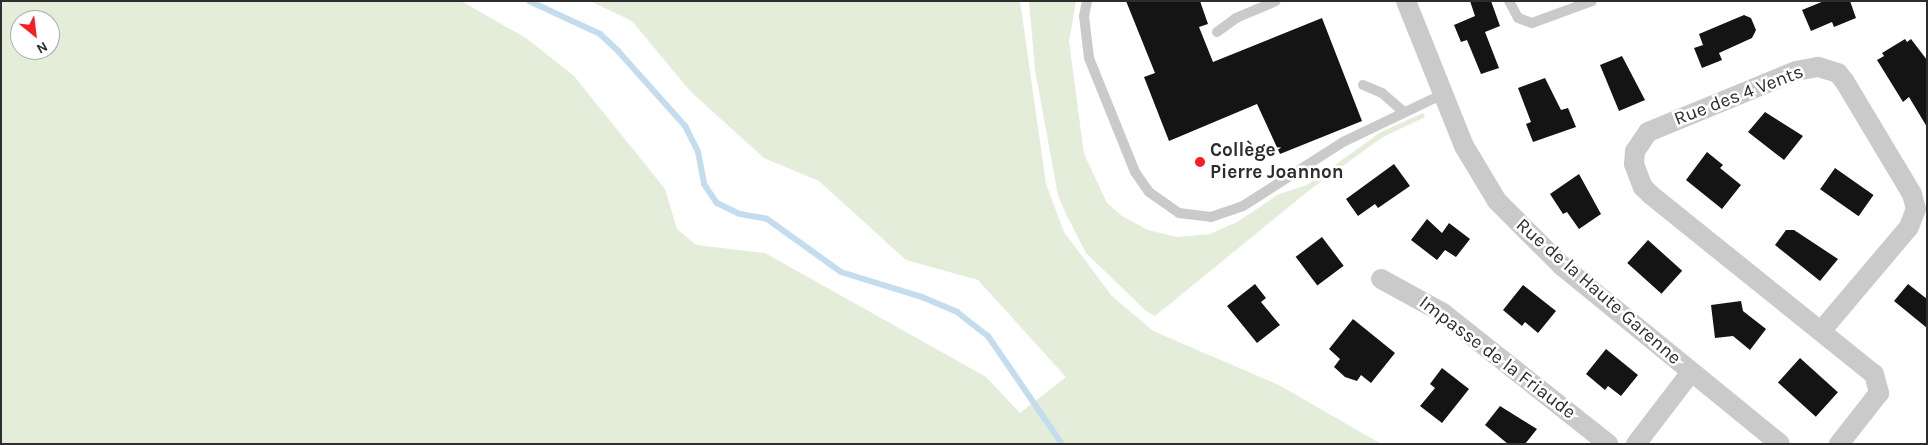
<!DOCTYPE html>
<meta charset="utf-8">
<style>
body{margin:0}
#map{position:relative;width:1928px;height:445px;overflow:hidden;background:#fff;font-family:Karla,sans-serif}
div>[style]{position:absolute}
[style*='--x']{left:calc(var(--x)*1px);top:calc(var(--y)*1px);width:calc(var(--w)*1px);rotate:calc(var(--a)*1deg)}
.green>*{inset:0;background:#e3edd9}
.stream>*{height:6px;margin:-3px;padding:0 3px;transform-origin:3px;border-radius:3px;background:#c3dcee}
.building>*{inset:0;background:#141414;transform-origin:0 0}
.service>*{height:10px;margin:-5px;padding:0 5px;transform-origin:5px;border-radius:5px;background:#cacaca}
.minor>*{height:20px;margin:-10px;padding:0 10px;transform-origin:10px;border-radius:10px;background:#cacaca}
.dots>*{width:14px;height:14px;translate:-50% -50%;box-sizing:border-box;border:2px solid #fff;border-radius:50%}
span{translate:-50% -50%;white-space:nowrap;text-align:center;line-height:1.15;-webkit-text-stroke:5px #fff;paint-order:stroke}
.street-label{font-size:19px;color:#2d2d2d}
.poi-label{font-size:19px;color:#2d2d2d;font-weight:700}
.left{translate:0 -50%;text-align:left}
.frame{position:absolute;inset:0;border:2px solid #2d2d2d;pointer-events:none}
.north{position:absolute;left:10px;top:10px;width:50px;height:50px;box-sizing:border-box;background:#fff;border:1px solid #ababab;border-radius:50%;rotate:151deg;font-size:14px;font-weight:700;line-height:20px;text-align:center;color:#2d2d2d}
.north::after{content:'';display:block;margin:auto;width:18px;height:22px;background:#f61e23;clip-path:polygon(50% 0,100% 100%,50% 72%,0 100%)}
</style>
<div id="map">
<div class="green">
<i style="clip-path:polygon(evenodd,1px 1px,461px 1px,526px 38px,574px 76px,665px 189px,677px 229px,696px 245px,765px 253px,986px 377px,1020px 413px,1066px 377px,978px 280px,906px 260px,819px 181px,764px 158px,691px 92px,632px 21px,590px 1px,1020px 1px,1046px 184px,1064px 232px,1111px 295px,1153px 331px,1279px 385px,1381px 444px,1px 444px,1px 1px,20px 20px,50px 20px,50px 50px,20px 50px,20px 20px)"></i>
<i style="clip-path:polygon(1029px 1px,1076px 1px,1069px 41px,1084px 154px,1107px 203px,1122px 216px,1148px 230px,1177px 237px,1210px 234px,1237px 222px,1279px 194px,1307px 185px,1381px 132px,1423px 113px,1425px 117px,1383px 137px,1312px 188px,1155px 316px,1146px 311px,1086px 253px,1065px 212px,1058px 195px,1035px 70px)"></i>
</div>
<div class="stream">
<i style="--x:529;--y:1;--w:78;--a:24.9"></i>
<i style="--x:600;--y:34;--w:25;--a:43"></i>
<i style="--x:618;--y:51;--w:101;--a:48.2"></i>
<i style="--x:685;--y:126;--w:29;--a:63"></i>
<i style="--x:698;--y:152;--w:33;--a:79"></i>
<i style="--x:704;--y:184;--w:23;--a:56"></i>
<i style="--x:717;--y:203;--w:25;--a:26"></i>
<i style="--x:740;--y:214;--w:27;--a:10"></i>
<i style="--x:767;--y:219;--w:91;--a:35.6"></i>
<i style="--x:841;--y:272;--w:85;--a:17.2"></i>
<i style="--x:922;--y:297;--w:38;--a:23"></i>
<i style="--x:957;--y:312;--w:39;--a:38"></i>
<i style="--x:988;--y:336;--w:131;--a:55.6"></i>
</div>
<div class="building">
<i style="clip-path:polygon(1126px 1px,1200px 1px,1208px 24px,1199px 27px,1213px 62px,1322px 18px,1362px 121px,1280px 154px,1257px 104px,1169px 141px,1144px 77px,1155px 73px)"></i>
<i style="clip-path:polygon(1470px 1px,1491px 1px,1500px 26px,1485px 32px,1499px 68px,1481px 74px,1467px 40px,1461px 42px,1454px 25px,1475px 16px)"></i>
<i style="clip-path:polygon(1824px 1px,1850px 1px,1856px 18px,1834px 27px,1832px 22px,1811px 31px,1802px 10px)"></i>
<i style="clip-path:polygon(1744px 15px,1751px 18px,1756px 30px,1752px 38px,1719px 53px,1722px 60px,1702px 68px,1694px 48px,1703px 45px,1699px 34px)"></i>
<i style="clip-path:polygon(1905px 39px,1907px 42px,1911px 39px,1927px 60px,1927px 127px,1909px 97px,1903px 102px,1877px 60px,1884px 56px,1882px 53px)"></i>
<i style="clip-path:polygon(1622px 56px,1645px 100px,1619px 111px,1600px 65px)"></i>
<i style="clip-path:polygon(1545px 78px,1561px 110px,1568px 108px,1576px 127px,1533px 142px,1526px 124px,1531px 122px,1518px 88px)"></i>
<i style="clip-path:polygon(1765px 112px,1803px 136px,1784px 160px,1748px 132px)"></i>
<i style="clip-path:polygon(1707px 152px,1723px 165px,1720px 168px,1741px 185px,1722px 209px,1686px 180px)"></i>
<i style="clip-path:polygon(1394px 164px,1410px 186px,1378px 208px,1375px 204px,1358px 216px,1346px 199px)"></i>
<i style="left:1835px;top:168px;width:47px;height:26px;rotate:35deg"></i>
<i style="clip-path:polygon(1579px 174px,1601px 214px,1579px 229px,1567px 212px,1563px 214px,1550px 194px)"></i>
<i style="clip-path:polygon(1427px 219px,1442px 233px,1449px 223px,1470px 239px,1456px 257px,1445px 250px,1437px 260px,1411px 240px)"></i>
<i style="clip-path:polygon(1786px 230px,1794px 230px,1838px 259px,1820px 281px,1775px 245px)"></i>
<i style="left:1322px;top:237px;width:36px;height:33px;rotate:53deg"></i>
<i style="left:1648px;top:240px;width:46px;height:31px;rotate:42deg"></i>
<i style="clip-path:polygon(1255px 284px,1266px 298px,1261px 302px,1280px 325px,1257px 343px,1227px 306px)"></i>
<i style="clip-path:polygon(1908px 284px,1927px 299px,1927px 328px,1894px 301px)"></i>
<i style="clip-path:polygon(1523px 285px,1556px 311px,1538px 333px,1525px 322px,1522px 326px,1503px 310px)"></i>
<i style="clip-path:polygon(1741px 301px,1743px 311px,1766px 329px,1750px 350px,1733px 336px,1715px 338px,1711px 305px)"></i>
<i style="clip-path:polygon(1353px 319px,1395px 353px,1371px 383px,1361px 375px,1357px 381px,1345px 377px,1334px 367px,1340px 359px,1329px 349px)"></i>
<i style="clip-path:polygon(1606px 349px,1638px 375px,1621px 396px,1608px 386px,1605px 390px,1586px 374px)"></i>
<i style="left:1800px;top:358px;width:51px;height:33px;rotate:42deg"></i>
<i style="clip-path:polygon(1442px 368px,1469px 389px,1442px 423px,1420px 406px,1435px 388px,1430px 384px)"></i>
<i style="clip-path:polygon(1500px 406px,1537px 429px,1525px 444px,1508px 444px,1485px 425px)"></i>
</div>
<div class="service">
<i style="--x:1087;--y:1;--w:15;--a:101"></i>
<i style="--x:1084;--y:16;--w:42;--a:83.2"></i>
<i style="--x:1089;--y:58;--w:123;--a:68"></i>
<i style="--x:1135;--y:172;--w:24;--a:55"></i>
<i style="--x:1149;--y:192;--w:37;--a:35"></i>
<i style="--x:1179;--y:213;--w:32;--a:7"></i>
<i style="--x:1211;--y:217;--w:34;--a:-19"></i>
<i style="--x:1243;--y:206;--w:119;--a:-32.6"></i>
<i style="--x:1343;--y:142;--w:111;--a:-25.6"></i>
<i style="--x:1509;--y:1;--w:19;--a:62"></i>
<i style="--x:1518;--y:18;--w:15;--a:20"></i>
<i style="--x:1532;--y:23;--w:64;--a:-20.1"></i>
<i style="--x:1217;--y:32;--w:24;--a:-36"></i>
<i style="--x:1236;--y:18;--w:43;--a:-23"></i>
<i style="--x:1363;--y:85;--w:21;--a:23"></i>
<i style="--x:1382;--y:93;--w:28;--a:41"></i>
</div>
<div class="minor">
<i style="--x:1406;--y:1;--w:156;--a:68.2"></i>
<i style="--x:1464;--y:146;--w:64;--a:59"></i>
<i style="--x:1497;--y:201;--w:92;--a:45"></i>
<i style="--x:1562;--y:266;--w:281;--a:39.2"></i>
<i style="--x:1381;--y:279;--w:71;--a:28.7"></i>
<i style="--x:1443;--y:313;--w:211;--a:38.4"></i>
<i style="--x:1822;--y:330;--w:135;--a:-49.8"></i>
<i style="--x:1909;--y:227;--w:19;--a:-69"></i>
<i style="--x:1916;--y:209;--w:16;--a:-105"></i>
<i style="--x:1912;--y:194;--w:131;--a:-120.9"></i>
<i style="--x:1845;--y:82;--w:11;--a:-128"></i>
<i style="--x:1838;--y:73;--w:21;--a:-163"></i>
<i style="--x:1818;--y:67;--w:22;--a:170"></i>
<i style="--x:1796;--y:71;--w:160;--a:157.6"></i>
<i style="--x:1648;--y:132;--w:23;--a:124"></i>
<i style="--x:1635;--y:151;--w:13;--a:94"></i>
<i style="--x:1634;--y:164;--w:25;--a:69"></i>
<i style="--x:1643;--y:187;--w:11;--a:45"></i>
<i style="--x:1651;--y:195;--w:286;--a:38.8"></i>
<i style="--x:1874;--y:374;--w:20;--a:75"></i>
<i style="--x:1879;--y:393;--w:65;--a:128.1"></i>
<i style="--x:1636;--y:444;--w:91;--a:-52.6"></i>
</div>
<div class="dots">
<i style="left:1200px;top:162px;background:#f61e23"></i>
</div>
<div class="street-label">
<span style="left:1739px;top:96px;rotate:-21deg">Rue des 4 Vents</span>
<span style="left:1598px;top:292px;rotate:41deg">Rue de la Haute Garenne</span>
<span style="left:1497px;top:358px;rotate:37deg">Impasse de la Friaude</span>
</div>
<div class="poi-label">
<span class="left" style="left:1210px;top:162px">Collège<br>Pierre Joannon</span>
</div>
<div class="frame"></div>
<div class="north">N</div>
</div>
